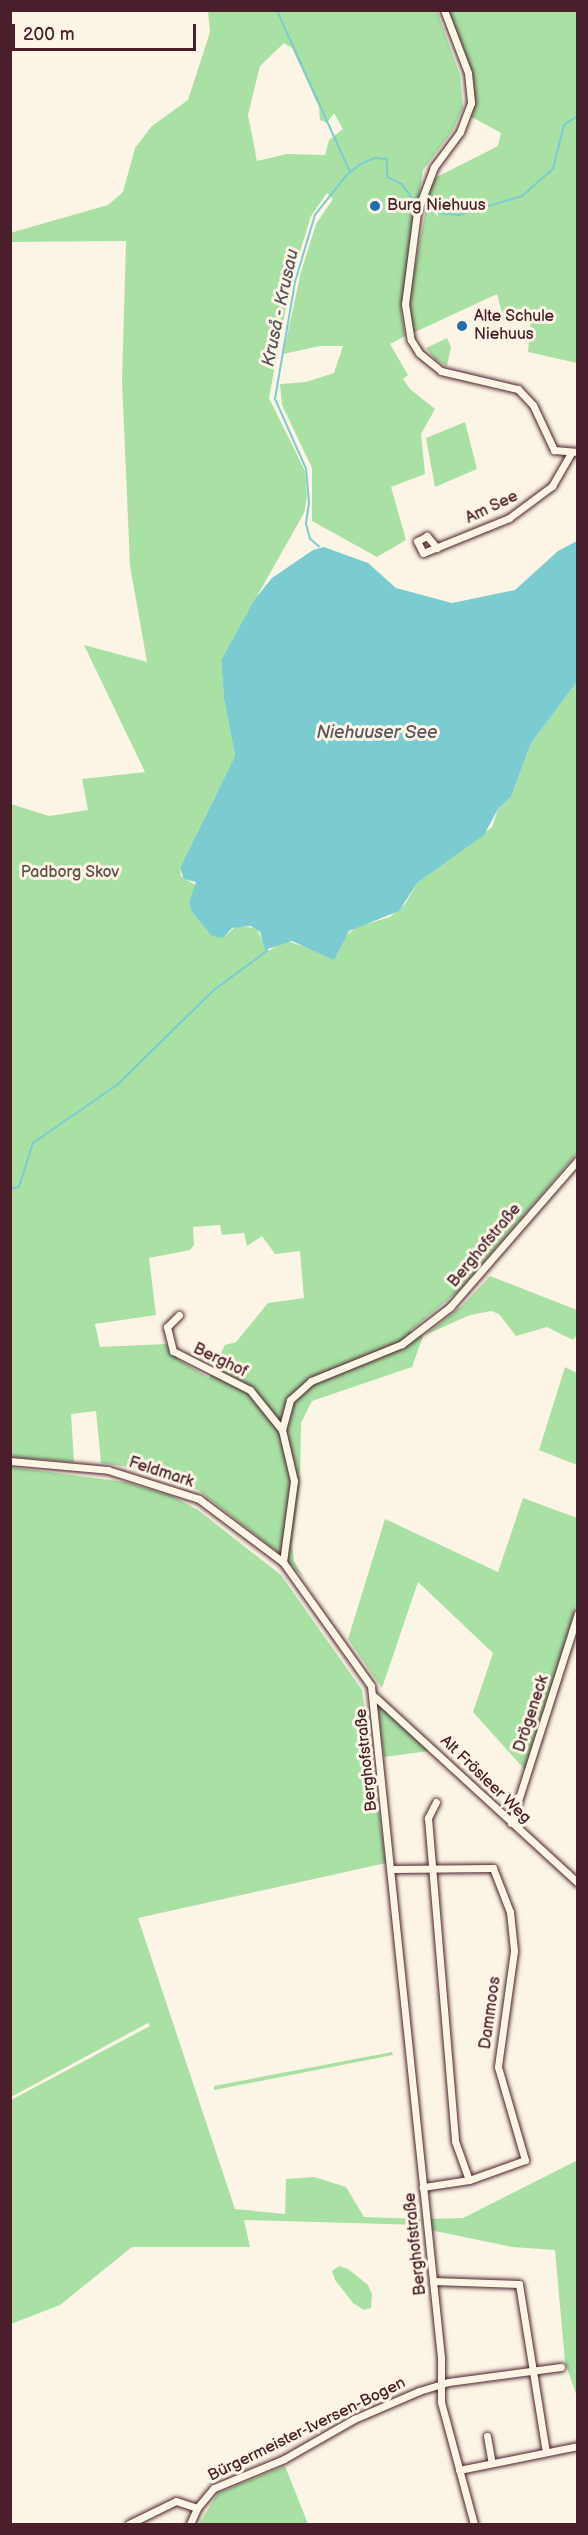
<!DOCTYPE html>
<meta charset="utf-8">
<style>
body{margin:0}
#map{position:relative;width:588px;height:2535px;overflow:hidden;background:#fcf5e5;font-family:"Balsamiq Sans",sans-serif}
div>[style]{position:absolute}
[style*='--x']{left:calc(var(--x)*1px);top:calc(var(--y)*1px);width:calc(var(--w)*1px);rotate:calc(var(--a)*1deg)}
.green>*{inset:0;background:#a9e1a5}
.water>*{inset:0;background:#7accd1}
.stream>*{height:1.5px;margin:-0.75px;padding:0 0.75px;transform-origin:0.75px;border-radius:0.75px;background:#7accd1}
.roads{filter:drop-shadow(0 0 2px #4a1f2b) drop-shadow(0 0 2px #4a1f2b)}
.street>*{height:7px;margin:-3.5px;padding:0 3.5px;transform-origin:3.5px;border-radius:3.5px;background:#fcf5e5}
.dots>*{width:16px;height:16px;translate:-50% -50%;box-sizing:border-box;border:3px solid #fcf5e5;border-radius:50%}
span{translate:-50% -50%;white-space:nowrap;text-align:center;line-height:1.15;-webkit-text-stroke:6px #fcf5e5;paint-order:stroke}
.poi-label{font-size:16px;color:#4a1f2b}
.left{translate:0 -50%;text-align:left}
.street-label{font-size:16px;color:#4a1f2b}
.park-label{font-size:16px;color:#62504a}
.water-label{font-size:18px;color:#58535d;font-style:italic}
.frame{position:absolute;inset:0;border:12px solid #4a1f2b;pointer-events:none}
.scale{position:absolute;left:12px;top:24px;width:184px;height:27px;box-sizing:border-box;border:3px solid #4a1f2b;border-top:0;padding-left:8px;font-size:18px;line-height:21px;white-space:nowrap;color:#4a1f2b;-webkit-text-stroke:4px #fcf5e5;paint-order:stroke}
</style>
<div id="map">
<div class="green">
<i style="clip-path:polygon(evenodd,208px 11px,437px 11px,460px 75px,463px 107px,453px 130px,423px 170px,401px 311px,405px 336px,390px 344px,408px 375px,403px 379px,410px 389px,435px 409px,421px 434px,425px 474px,391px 487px,406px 540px,377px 557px,312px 521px,312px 468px,282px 405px,280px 384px,306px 382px,334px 373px,343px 346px,320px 346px,283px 354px,301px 272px,316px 224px,333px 199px,327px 193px,311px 216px,291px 281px,269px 398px,305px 471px,307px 497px,304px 513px,221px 660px,224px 699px,235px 756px,180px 868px,181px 876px,197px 886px,189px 901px,195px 916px,223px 938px,236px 926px,256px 928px,268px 951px,286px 941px,306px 947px,345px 937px,356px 927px,390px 917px,405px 904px,417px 883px,492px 827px,498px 809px,511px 797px,531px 743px,577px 682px,577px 1153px,462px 1288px,410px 1331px,424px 1336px,462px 1306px,490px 1276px,577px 1310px,577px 1335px,573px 1340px,547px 1327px,516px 1336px,499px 1314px,491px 1311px,470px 1315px,423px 1336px,412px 1367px,312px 1401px,301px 1423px,300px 1486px,292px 1545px,294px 1561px,304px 1578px,278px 1552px,198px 1490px,142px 1469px,101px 1463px,96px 1411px,71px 1414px,74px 1462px,11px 1457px,11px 804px,49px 816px,88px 810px,82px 779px,145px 772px,84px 645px,147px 662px,130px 566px,122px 381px,126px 241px,11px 242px,10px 233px,108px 205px,123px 192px,135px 148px,152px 126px,188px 100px,210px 32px,208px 11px,284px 43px,292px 48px,319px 107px,320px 120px,327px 123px,334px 113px,343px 129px,329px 140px,325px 155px,287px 154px,257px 161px,248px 115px,260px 66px,284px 43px,208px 11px,220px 1225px,222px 1235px,244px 1233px,247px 1246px,262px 1236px,275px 1254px,300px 1251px,304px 1298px,268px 1303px,236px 1342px,225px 1345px,209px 1378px,179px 1360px,166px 1344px,100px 1347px,95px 1324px,156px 1315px,149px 1258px,190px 1250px,194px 1245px,193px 1227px,220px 1225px)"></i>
<i style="clip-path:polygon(448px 11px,577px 11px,577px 363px,528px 352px,531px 315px,504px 321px,497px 294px,413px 333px,409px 301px,431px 180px,498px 146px,501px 133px,470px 116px,474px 85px)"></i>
<i style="clip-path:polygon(447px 338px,451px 347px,447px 366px,435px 359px,426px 348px)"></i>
<i style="clip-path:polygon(465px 422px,477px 469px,435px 487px,426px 438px)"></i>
<i style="clip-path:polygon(565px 1367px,577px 1373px,577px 1465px,539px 1450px)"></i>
<i style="clip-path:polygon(11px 1467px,125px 1482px,172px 1496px,198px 1510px,281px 1575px,362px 1690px,386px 1863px,138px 1918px,235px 2209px,285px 2214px,286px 2179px,314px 2177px,346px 2187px,364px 2217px,420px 2219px,422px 2225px,244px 2220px,250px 2247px,132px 2247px,60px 2305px,11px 2324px,11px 2100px,150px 2026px,148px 2023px,11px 2097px)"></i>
<i style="clip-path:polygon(523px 1498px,577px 1518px,577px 1603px,526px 1771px,473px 1712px,493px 1653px,418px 1582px,382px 1688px,348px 1639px,385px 1519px,498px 1572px)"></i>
<i style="clip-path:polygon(381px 1704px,429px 1751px,384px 1757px,378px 1708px)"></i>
<i style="clip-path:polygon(392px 2052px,393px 2055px,214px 2090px,214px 2086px)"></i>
<i style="clip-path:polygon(576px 2161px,578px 2174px,577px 2397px,565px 2362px,555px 2250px,512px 2247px,430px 2230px,429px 2219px,463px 2218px)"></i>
<i style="clip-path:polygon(339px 2266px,348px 2269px,368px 2285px,372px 2294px,371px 2308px,364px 2310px,353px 2303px,335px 2280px,332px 2271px)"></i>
<i style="clip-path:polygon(285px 2466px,308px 2524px,199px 2524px,218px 2493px)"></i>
</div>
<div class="water">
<i style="clip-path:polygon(577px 541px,577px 682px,531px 743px,511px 797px,498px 809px,484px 835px,417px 883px,399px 911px,349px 931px,334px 960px,292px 941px,265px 950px,260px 932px,251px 926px,232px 928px,223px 938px,212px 936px,192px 912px,189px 902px,196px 882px,184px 879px,180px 868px,235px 756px,224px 699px,221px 660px,255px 599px,272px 578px,313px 550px,324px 547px,368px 563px,396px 588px,452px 603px,515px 590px,558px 551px)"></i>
</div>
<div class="stream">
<i style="--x:277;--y:10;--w:177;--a:65.6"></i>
<i style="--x:578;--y:64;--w:30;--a:90"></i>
<i style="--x:424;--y:205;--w:18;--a:27"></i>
<i style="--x:440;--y:213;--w:19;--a:6"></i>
<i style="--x:459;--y:215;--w:66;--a:-16.8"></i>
<i style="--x:522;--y:196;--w:41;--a:-41.1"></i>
<i style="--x:553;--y:169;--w:45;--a:-76"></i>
<i style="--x:564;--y:125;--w:17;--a:-33"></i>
<i style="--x:319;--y:547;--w:12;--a:-138"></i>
<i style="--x:310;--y:539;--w:16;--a:-105"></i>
<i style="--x:306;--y:524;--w:21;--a:-82"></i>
<i style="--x:309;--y:503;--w:34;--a:-95"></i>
<i style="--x:306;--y:469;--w:77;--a:-113.9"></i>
<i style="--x:275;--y:399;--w:119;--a:-80.3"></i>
<i style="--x:295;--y:282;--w:70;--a:-73.4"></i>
<i style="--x:315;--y:215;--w:50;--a:-51.5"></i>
<i style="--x:346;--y:176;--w:17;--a:-40"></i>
<i style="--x:359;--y:165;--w:17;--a:-24"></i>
<i style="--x:375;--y:158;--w:12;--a:5"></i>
<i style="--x:387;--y:159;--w:18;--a:87"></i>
<i style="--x:388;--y:177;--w:16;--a:27"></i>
<i style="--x:402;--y:184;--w:22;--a:54"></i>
<i style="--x:10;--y:1189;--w:9;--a:-13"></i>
<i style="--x:19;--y:1187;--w:46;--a:-72.3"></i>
<i style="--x:33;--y:1143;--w:102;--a:-34.6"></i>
<i style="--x:117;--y:1085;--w:136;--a:-44.4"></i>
<i style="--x:214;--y:990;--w:66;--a:-36.3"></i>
</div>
<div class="roads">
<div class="street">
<i style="--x:444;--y:10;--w:67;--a:69.1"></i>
<i style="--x:468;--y:73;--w:30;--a:84"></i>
<i style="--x:471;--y:103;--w:31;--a:111"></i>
<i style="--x:460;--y:132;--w:44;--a:126.6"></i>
<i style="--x:434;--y:167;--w:48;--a:110.7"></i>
<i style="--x:417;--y:212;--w:93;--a:97.4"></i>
<i style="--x:405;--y:304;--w:36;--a:81"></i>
<i style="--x:411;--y:340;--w:15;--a:58"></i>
<i style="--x:419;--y:353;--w:28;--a:39"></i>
<i style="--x:441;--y:371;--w:79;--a:13.2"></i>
<i style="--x:518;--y:389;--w:22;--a:47"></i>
<i style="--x:533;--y:405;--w:50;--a:65"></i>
<i style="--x:554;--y:450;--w:24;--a:5"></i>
<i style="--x:437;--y:548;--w:16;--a:-130"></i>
<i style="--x:427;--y:536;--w:11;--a:153"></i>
<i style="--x:417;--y:541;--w:13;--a:63"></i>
<i style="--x:423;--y:553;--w:93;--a:-22.1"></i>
<i style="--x:509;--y:518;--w:54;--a:-36.7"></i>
<i style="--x:552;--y:486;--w:38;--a:-60"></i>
<i style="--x:179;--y:1315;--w:17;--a:135"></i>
<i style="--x:167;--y:1327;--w:25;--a:76"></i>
<i style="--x:173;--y:1351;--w:86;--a:26.9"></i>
<i style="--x:250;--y:1390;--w:51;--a:51.3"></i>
<i style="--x:10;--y:1461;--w:98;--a:5.2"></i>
<i style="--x:108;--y:1470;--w:96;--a:17.7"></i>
<i style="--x:199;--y:1499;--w:105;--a:36.9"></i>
<i style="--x:283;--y:1562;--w:152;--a:54.6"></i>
<i style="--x:371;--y:1686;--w:676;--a:84.05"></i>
<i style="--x:441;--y:2358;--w:44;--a:90"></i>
<i style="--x:441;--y:2402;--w:126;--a:74.9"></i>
<i style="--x:283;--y:1562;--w:82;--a:-82.3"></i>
<i style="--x:294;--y:1481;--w:52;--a:-103.2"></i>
<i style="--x:282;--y:1430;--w:31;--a:-75"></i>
<i style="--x:290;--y:1400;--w:28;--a:-42"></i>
<i style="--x:311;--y:1381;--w:98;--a:-22.1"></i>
<i style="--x:402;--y:1344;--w:61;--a:-37.6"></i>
<i style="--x:450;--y:1307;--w:195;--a:-49"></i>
<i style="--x:374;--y:1696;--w:277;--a:42.5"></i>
<i style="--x:436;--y:1802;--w:18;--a:117"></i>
<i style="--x:428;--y:1818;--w:324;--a:85.2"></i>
<i style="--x:455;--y:2141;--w:41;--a:70.3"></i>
<i style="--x:511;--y:1823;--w:220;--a:-72.3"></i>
<i style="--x:392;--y:1869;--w:101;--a:-0.6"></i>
<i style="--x:493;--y:1868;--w:47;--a:68.9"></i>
<i style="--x:510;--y:1912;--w:39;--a:84"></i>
<i style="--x:514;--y:1951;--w:117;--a:97.9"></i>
<i style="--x:498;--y:2067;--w:97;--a:73.8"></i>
<i style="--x:525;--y:2160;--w:59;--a:160.3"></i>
<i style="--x:469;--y:2180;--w:47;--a:171.3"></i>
<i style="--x:433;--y:2281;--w:86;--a:2"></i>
<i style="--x:519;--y:2284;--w:170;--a:80.9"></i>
<i style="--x:487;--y:2436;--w:27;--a:80"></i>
<i style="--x:459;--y:2470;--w:121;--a:-11.4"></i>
<i style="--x:129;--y:2524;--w:52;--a:-26.1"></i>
<i style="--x:176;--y:2501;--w:22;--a:18"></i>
<i style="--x:190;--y:2524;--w:17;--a:-66"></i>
<i style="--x:197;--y:2508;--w:26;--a:-50"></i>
<i style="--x:214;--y:2488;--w:76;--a:-22.5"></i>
<i style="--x:284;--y:2459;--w:81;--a:-29.7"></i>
<i style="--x:354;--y:2419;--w:71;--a:-23.3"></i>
<i style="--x:419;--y:2391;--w:30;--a:-17"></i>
<i style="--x:448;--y:2382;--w:114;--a:-7.6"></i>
</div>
</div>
<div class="dots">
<i style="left:375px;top:206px;background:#1f6fb2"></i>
<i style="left:462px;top:326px;background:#1f6fb2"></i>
</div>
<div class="poi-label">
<span class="left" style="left:387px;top:206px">Burg Niehuus</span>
<span class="left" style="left:474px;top:326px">Alte Schule<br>Niehuus</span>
</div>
<div class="street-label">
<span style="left:492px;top:508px;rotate:-26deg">Am See</span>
<span style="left:485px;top:1246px;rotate:-50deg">Berghofstraße</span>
<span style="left:220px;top:1361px;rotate:26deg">Berghof</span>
<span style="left:161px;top:1473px;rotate:18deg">Feldmark</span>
<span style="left:532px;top:1714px;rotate:-72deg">Drögeneck</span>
<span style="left:367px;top:1760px;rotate:-96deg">Berghofstraße</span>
<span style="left:485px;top:1780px;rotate:44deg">Alt Frösleer Weg</span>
<span style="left:491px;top:2013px;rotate:-82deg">Dammoos</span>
<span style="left:416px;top:2244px;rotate:-96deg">Berghofstraße</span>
<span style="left:307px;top:2430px;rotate:-26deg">Bürgermeister-Iversen-Bogen</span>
</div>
<div class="park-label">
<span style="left:70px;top:873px">Padborg Skov</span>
</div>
<div class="water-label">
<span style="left:281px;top:308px;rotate:-78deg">Kruså - Krusau</span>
<span style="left:377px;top:733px">Niehuuser See</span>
</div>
<div class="frame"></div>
<div class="scale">200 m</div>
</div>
